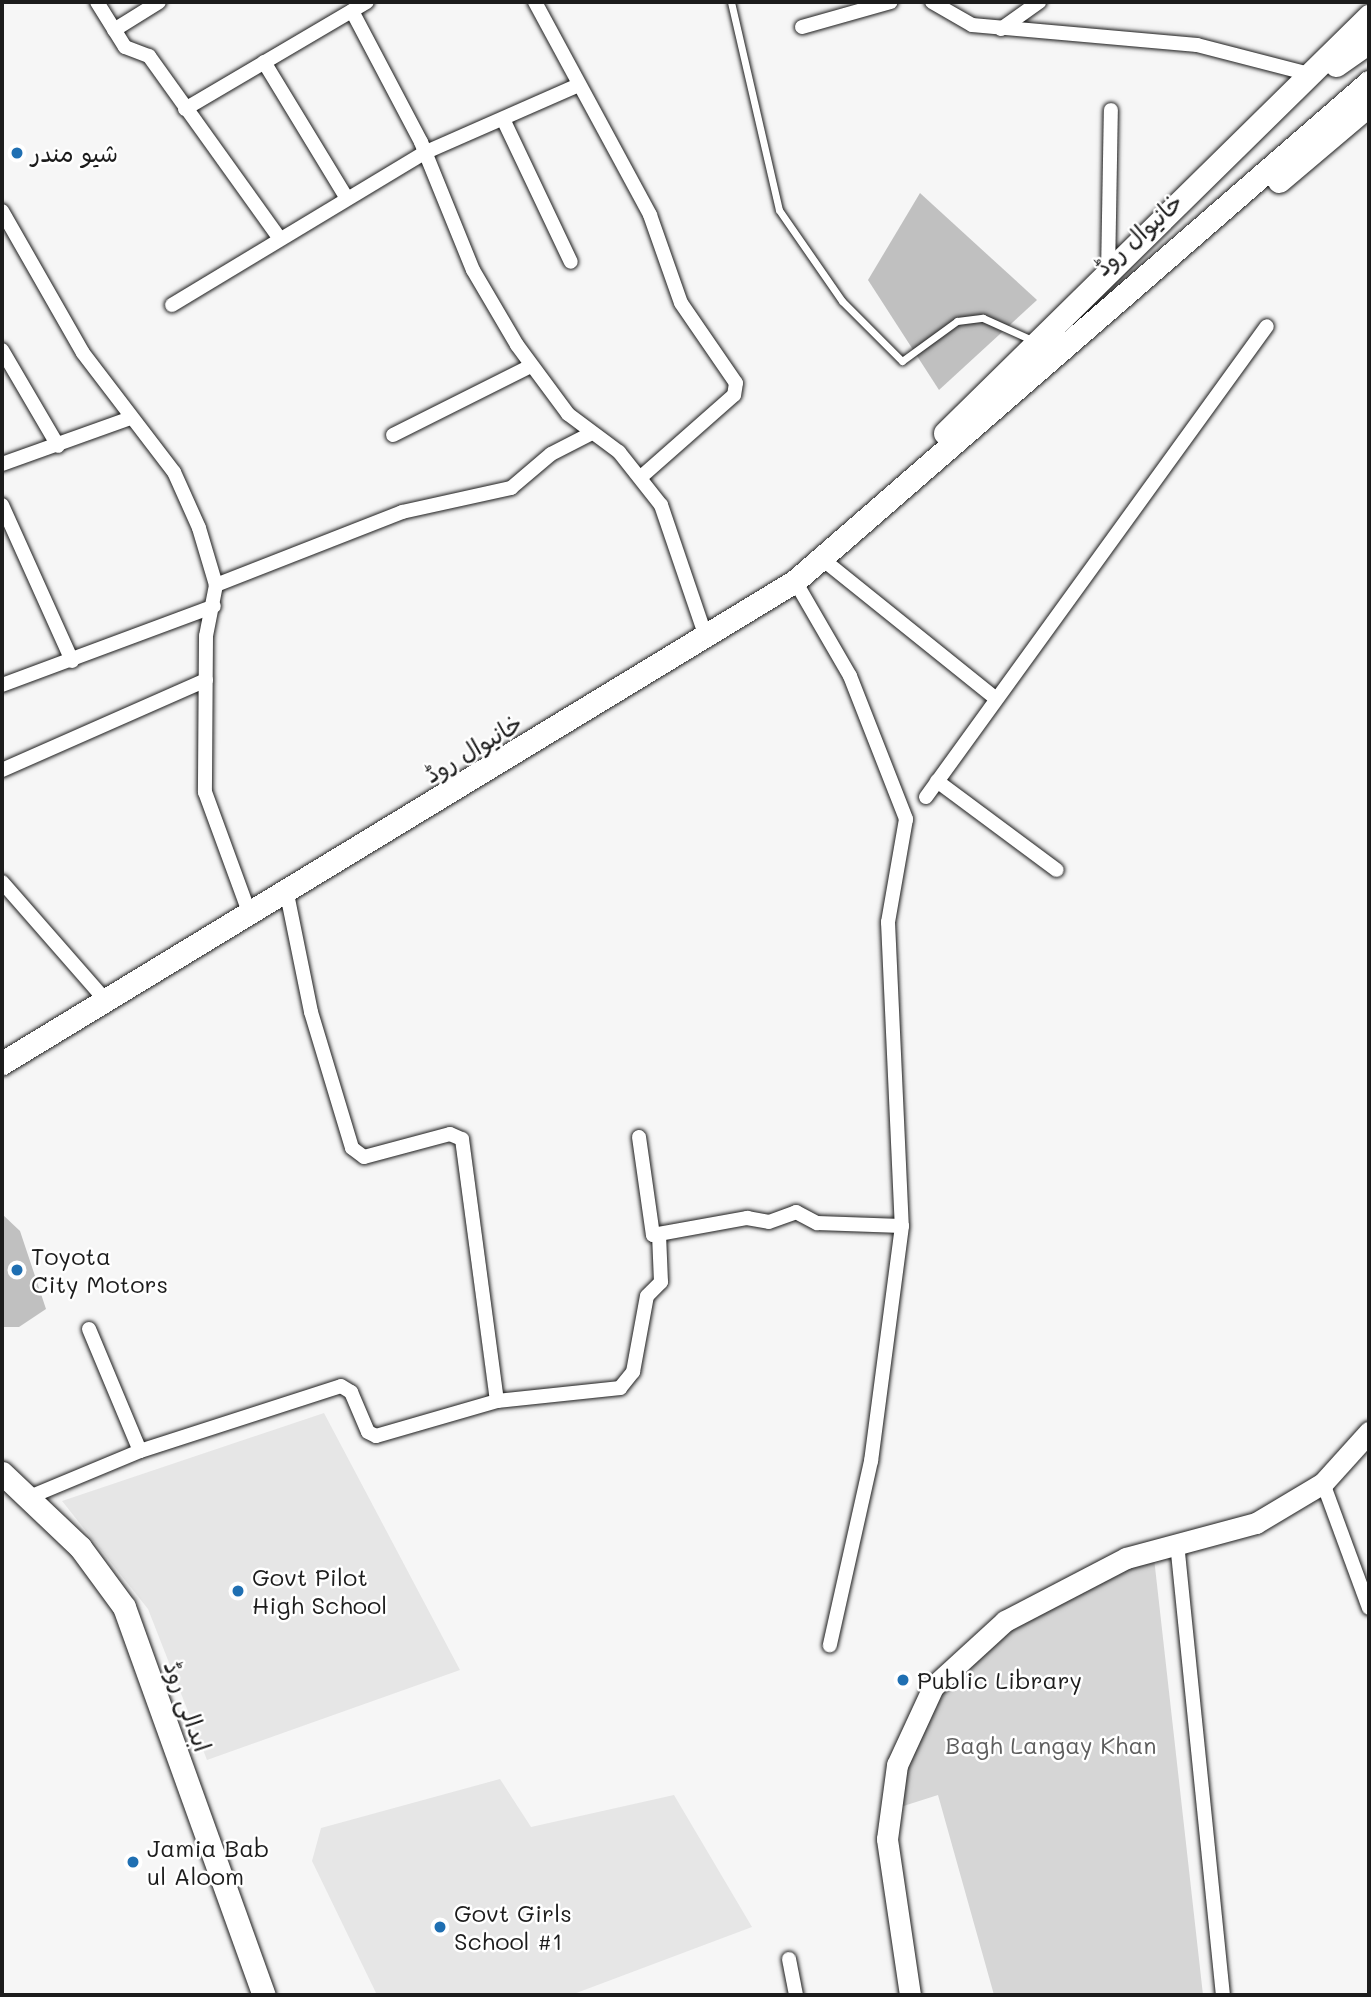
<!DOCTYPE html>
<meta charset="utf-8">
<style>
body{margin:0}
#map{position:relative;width:1371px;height:1997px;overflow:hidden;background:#f6f6f6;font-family:Mali,"Playpen Sans Arabic",sans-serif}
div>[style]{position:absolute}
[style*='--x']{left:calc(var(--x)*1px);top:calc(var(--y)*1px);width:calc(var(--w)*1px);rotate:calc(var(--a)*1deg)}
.built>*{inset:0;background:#e6e6e6}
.green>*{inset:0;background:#d6d6d6}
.building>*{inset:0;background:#c0c0c0}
.roads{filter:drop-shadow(0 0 2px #1c1c1c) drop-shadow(0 0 2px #1c1c1c)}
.lane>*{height:7px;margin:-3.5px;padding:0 3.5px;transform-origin:3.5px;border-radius:3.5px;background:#fff}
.street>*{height:14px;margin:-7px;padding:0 7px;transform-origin:7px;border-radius:7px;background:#fff}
.secondary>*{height:21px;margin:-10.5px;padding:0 10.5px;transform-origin:10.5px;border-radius:10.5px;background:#fff}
.primary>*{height:23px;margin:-11.5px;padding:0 11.5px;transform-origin:11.5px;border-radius:11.5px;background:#fff}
.dots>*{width:19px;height:19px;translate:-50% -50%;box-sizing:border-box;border:4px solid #fff;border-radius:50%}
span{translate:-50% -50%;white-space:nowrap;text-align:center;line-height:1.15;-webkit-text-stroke:5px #fff;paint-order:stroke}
.poi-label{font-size:24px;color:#1c1c1c}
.left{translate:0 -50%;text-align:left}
.street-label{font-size:24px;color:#1c1c1c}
.park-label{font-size:24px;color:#5d5d5d}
.frame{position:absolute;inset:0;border:4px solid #1c1c1c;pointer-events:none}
</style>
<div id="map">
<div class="built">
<i style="clip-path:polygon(324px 1413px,460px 1670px,207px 1760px,148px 1609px,62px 1501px)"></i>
<i style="clip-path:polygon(500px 1779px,531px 1827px,674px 1795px,752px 1927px,571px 1995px,377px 1995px,312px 1861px,321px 1828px)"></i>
</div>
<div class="green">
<i style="clip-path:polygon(1153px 1549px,1203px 1995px,994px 1995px,938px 1795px,891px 1810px,933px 1687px,1005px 1621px)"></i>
</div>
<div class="building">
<i style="clip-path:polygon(920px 193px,1037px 300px,939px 390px,868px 280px)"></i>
<i style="clip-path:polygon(2px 1214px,20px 1231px,46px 1309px,19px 1327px,2px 1327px)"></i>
</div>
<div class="roads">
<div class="lane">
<i style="--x:731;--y:2;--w:213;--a:77"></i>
<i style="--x:779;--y:210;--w:111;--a:55.3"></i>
<i style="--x:842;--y:301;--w:85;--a:45"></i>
<i style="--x:902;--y:361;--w:68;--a:-36"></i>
<i style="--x:957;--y:321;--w:26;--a:-7"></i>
<i style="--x:983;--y:318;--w:56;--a:24.3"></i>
</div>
<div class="street">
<i style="--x:97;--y:2;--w:53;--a:58.1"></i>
<i style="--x:125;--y:47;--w:26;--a:21"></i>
<i style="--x:149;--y:56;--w:221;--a:54.4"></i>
<i style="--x:535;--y:2;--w:242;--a:61.6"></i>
<i style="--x:650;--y:215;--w:93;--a:70.6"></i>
<i style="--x:681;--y:303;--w:97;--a:55.5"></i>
<i style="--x:736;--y:383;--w:12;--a:99"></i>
<i style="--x:734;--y:395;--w:124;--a:138.6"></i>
<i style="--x:932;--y:2;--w:46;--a:29.9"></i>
<i style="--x:972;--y:25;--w:226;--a:5.1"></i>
<i style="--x:1197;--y:45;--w:120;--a:14.5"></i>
<i style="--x:352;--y:11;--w:148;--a:62.2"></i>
<i style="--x:421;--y:142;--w:138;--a:67.9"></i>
<i style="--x:473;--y:270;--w:87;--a:59.6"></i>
<i style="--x:517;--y:345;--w:86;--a:53.5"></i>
<i style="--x:568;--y:414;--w:64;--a:36.7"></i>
<i style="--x:619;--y:452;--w:68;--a:51.6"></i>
<i style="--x:661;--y:505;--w:143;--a:71.2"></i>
<i style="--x:802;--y:27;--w:92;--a:-15.7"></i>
<i style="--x:1001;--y:29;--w:47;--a:-35.4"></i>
<i style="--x:114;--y:30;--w:53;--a:-31.9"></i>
<i style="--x:264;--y:62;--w:158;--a:58.7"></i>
<i style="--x:185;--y:109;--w:211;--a:-30.5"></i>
<i style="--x:503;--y:119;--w:158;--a:64.6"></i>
<i style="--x:2;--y:211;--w:163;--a:60.3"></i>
<i style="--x:83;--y:353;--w:150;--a:52.6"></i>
<i style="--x:174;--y:472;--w:61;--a:65.9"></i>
<i style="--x:199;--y:528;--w:59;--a:73.4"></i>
<i style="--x:216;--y:585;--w:52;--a:101.1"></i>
<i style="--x:206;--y:636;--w:156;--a:90.4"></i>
<i style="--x:205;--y:792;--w:128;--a:69.9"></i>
<i style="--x:1108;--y:274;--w:164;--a:-89"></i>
<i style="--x:172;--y:305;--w:297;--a:-31.1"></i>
<i style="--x:426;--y:152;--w:164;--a:-23.7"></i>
<i style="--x:2;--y:350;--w:111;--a:59.7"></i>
<i style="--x:393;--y:435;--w:154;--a:-26.6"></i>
<i style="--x:2;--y:464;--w:134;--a:-19.7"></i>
<i style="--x:2;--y:505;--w:171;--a:65.8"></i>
<i style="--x:821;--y:558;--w:222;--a:38.8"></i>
<i style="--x:795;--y:581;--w:110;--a:59.9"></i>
<i style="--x:850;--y:676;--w:154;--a:68.6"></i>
<i style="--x:906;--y:819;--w:105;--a:99.9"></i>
<i style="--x:888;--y:922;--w:304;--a:87.4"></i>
<i style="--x:902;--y:1226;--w:237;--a:97.5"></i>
<i style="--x:871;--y:1461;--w:189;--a:102.6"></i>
<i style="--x:216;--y:585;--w:200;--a:-21.4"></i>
<i style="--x:402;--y:512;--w:112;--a:-12.4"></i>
<i style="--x:511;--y:488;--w:52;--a:-40.4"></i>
<i style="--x:551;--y:454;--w:46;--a:-27.1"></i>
<i style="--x:2;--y:685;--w:226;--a:-20.4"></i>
<i style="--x:2;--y:770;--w:223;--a:-23.8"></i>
<i style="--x:937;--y:781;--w:149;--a:36.6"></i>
<i style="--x:926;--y:797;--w:581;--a:-54.1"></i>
<i style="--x:2;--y:882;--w:159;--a:48.8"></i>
<i style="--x:286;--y:889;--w:126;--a:78.5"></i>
<i style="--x:311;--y:1012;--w:142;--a:73.2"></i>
<i style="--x:352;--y:1148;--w:15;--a:37"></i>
<i style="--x:364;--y:1157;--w:89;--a:-15"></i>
<i style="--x:450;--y:1134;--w:13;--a:23"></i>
<i style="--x:462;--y:1139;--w:264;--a:82.4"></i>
<i style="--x:639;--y:1137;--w:99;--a:81.9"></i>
<i style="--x:653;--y:1235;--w:96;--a:-10.3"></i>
<i style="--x:747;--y:1218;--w:22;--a:10"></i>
<i style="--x:769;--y:1222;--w:29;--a:-20"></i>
<i style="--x:796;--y:1212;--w:24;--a:28"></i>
<i style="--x:817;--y:1223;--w:85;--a:2"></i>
<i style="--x:89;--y:1329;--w:132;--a:67.3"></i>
<i style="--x:1323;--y:1483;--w:133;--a:69.8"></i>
<i style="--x:32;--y:1496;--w:117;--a:-22.6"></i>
<i style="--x:140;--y:1451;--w:211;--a:-17.9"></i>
<i style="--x:341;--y:1386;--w:12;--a:31"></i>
<i style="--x:351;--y:1392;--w:43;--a:67"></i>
<i style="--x:368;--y:1432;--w:9;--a:27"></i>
<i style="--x:376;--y:1436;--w:126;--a:-16.1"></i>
<i style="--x:497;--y:1401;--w:124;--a:-6"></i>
<i style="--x:620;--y:1388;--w:21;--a:-51"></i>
<i style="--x:633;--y:1372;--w:77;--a:-79.6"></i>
<i style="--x:647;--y:1296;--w:20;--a:-45"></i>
<i style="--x:661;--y:1282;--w:48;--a:-92.4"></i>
<i style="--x:1177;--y:1543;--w:454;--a:84.2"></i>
<i style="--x:789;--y:1959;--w:37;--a:79"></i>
</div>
<div class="secondary">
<i style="--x:910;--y:1995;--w:158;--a:-98.4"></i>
<i style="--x:887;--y:1839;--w:75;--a:-82.3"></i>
<i style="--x:897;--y:1765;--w:86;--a:-65.2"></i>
<i style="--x:933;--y:1687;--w:98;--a:-42.5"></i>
<i style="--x:1005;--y:1621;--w:136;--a:-27.5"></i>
<i style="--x:1126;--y:1558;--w:135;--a:-15.1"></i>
<i style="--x:1256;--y:1523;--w:78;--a:-30.8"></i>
<i style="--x:1323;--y:1483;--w:69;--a:-48"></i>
</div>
<div class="primary">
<i style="--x:1336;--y:65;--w:40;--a:-34.9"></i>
<i style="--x:1279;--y:181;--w:118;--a:-40.2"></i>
<i style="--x:945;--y:433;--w:595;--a:-44.52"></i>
<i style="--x:2;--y:1063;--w:928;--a:-31.29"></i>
<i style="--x:795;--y:581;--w:761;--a:-41"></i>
<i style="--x:2;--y:1473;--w:108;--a:43.5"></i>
<i style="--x:80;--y:1547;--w:74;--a:53.7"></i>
<i style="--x:124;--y:1607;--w:412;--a:70.2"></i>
</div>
</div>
<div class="dots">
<i style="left:17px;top:153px;background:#1f6fb2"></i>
<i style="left:17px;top:1270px;background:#1f6fb2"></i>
<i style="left:238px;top:1591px;background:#1f6fb2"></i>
<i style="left:903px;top:1680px;background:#1f6fb2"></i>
<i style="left:133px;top:1862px;background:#1f6fb2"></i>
<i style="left:440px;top:1927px;background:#1f6fb2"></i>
</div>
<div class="poi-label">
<span class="left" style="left:31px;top:153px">شیو مندر</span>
<span class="left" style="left:31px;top:1270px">Toyota<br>City Motors</span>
<span class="left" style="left:252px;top:1591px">Govt Pilot<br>High School</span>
<span class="left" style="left:917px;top:1680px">Public Library</span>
<span class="left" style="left:147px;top:1862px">Jamia Bab<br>ul Aloom</span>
<span class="left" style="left:454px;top:1927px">Govt Girls<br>School #1</span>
</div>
<div class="street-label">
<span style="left:1138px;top:234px;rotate:-42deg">خانیوال روڈ</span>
<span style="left:473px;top:748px;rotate:-31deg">خانیوال روڈ</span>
<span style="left:188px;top:1706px;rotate:70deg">ابدالی روڈ</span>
</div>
<div class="park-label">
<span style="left:1051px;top:1745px">Bagh Langay Khan</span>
</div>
<div class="frame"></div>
</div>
